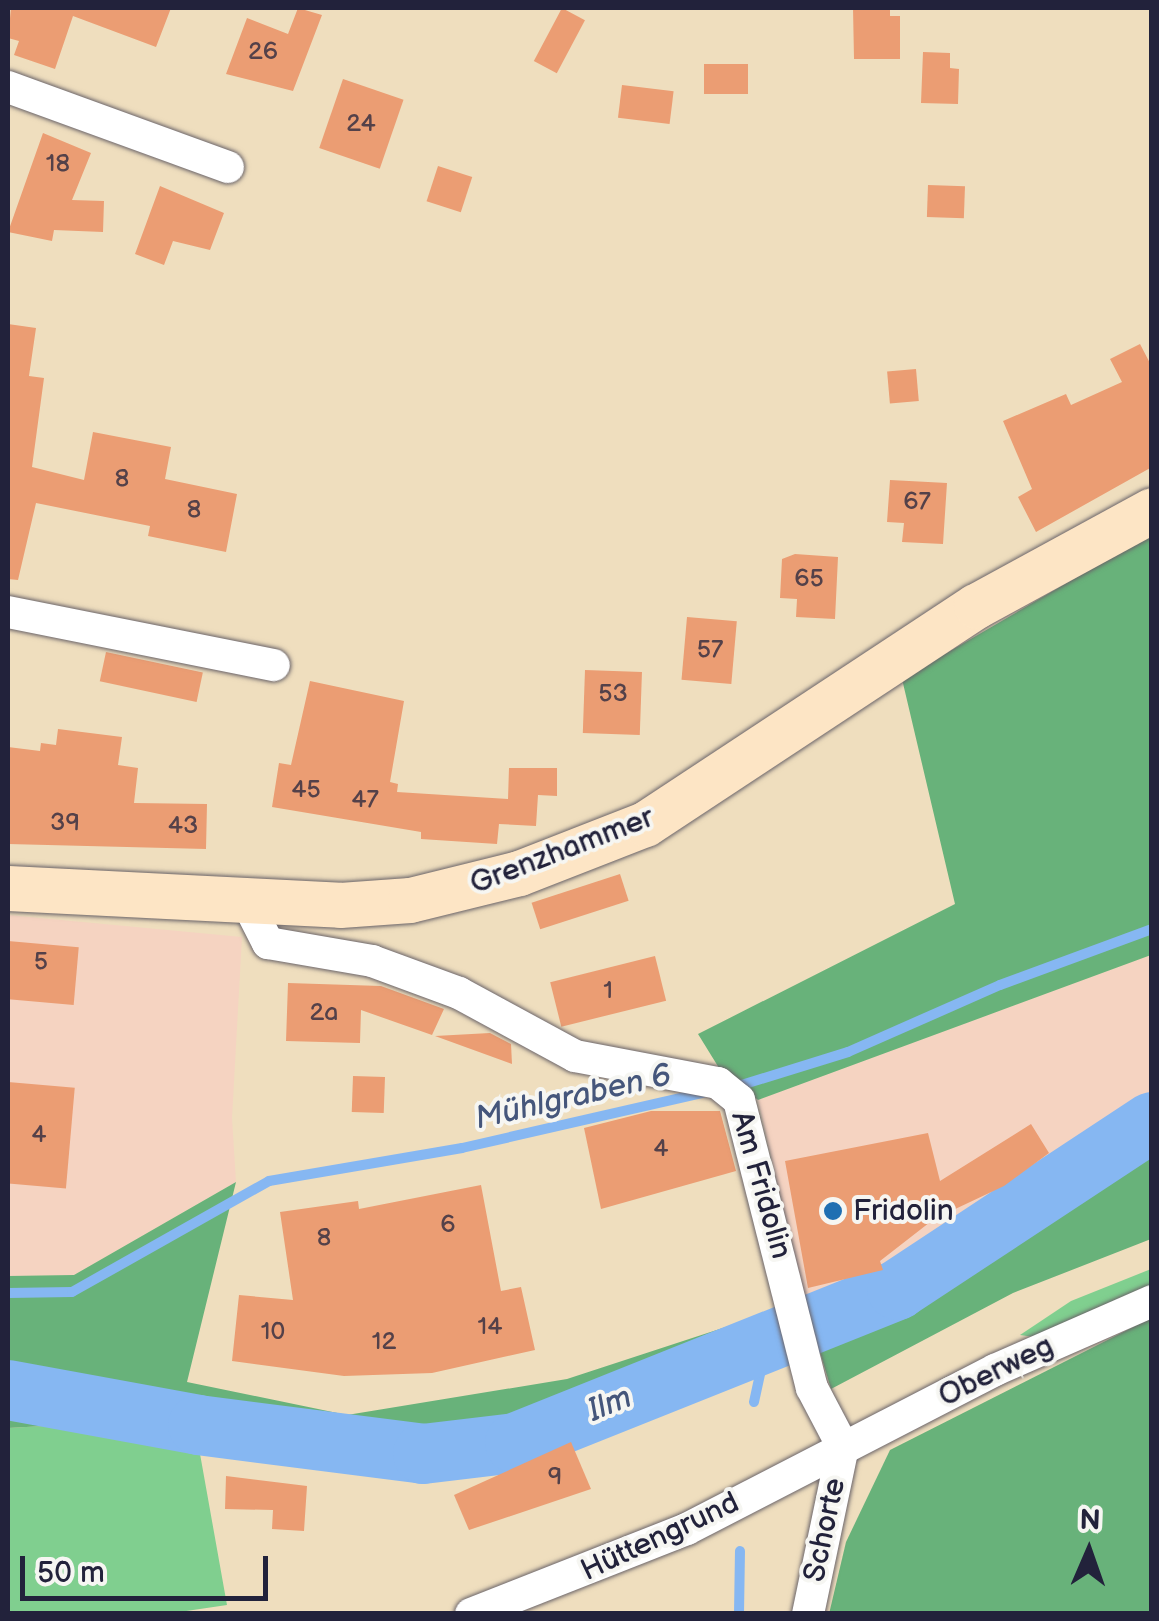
<!DOCTYPE html>
<meta charset="utf-8">
<style>
body{margin:0}
#map{position:relative;width:1159px;height:1621px;overflow:hidden;background:#efdebe;font-family:"Balsamiq Sans",sans-serif}
div>[style]{position:absolute}
[style*='--x']{left:calc(var(--x)*1px);top:calc(var(--y)*1px);width:calc(var(--w)*1px);rotate:calc(var(--a)*1deg)}
.built>*{inset:0;background:#f5d3c1}
.green>*{inset:0;background:#80cf8f}
.forest>*{inset:0;background:#68b27a}
.stream>*{height:10px;margin:-5px;padding:0 5px;transform-origin:5px;border-radius:5px;background:#86b7f2}
.river>*{height:60px;margin:-30px;padding:0 30px;transform-origin:30px;border-radius:30px;background:#86b7f2}
.building>*{inset:0;background:#eb9d73;transform-origin:0 0}
.roads{filter:drop-shadow(0 0 2px #6a6469) drop-shadow(0 0 2px #6a6469)}
.minor>*{height:32px;margin:-16px;padding:0 16px;transform-origin:16px;border-radius:16px;background:#fff}
.secondary>*{height:45px;margin:-22.5px;padding:0 22.5px;transform-origin:22.5px;border-radius:22.5px;background:#fde5c5}
.dots>*{width:28px;height:28px;translate:-50% -50%;box-sizing:border-box;border:5px solid #f6f6f2;border-radius:50%}
span{translate:-50% -50%;white-space:nowrap;text-align:center;line-height:1.15;-webkit-text-stroke:8px #f6f6f2;paint-order:stroke}
.number-label{font-size:25px;color:#544149}
.number-label span{-webkit-text-stroke-width:0}
.street-label{font-size:30px;color:#22223b}
.poi-label{font-size:30px;color:#22223b}
.left{translate:0 -50%;text-align:left}
.water-label{font-size:32px;color:#45567b;font-style:italic}
.frame{position:absolute;inset:0;border:10px solid #22223b;pointer-events:none}
.north{position:absolute;left:1039px;top:1501px;width:100px;height:100px;-webkit-text-stroke:8px #f6f6f2;paint-order:stroke;rotate:2deg;font-size:28px;font-weight:700;line-height:40px;text-align:center;color:#22223b}
.north::after{content:'';display:block;margin:auto;width:35px;height:45px;background:#22223b;clip-path:polygon(50% 0,100% 100%,50% 72%,0 100%)}
.scale{position:absolute;left:20px;top:1556px;width:248px;height:45px;box-sizing:border-box;border:5px solid #22223b;border-top:0;padding-left:12px;font-size:30px;line-height:35px;white-space:nowrap;color:#22223b;-webkit-text-stroke:8px #f6f6f2;paint-order:stroke}
</style>
<div id="map">
<div class="built">
<i style="clip-path:polygon(8px 915px,242px 937px,232px 1118px,236px 1182px,74px 1275px,8px 1276px)"></i>
<i style="clip-path:polygon(1151px 955px,1151px 1105px,1034px 1188px,903px 1302px,807px 1309px,758px 1100px)"></i>
</div>
<div class="green">
<i style="clip-path:polygon(1151px 1269px,1151px 1292px,1041px 1338px,1020px 1335px,1071px 1301px)"></i>
<i style="clip-path:polygon(57px 1415px,197px 1437px,227px 1605px,166px 1614px,8px 1614px,8px 1428px,44px 1426px)"></i>
</div>
<div class="forest">
<i style="clip-path:polygon(1151px 534px,1151px 955px,758px 1100px,719px 1068px,698px 1034px,955px 904px,902px 679px)"></i>
<i style="clip-path:polygon(1151px 1105px,1151px 1239px,1013px 1293px,831px 1389px,807px 1309px,903px 1302px,1034px 1188px)"></i>
<i style="clip-path:polygon(236px 1182px,187px 1382px,347px 1415px,567px 1379px,784px 1308px,785px 1362px,499px 1457px,444px 1467px,303px 1453px,57px 1415px,44px 1426px,8px 1428px,8px 1276px,74px 1275px)"></i>
<i style="clip-path:polygon(1151px 1318px,1151px 1613px,829px 1614px,846px 1542px,890px 1450px)"></i>
</div>
<div class="stream">
<i style="--x:735;--y:1087;--w:118;--a:-17.2"></i>
<i style="--x:848;--y:1052;--w:166;--a:-23.8"></i>
<i style="--x:1000;--y:985;--w:162;--a:-20.2"></i>
<i style="--x:8;--y:1293;--w:64;--a:-0.9"></i>
<i style="--x:72;--y:1292;--w:226;--a:-29.4"></i>
<i style="--x:269;--y:1181;--w:196;--a:-9.7"></i>
<i style="--x:462;--y:1148;--w:247;--a:-12.9"></i>
<i style="--x:754;--y:1402;--w:61;--a:-77.8"></i>
<i style="--x:739;--y:1614;--w:63;--a:-89.1"></i>
</div>
<div class="river">
<i style="--x:8;--y:1390;--w:193;--a:10.4"></i>
<i style="--x:198;--y:1425;--w:227;--a:7.3"></i>
<i style="--x:423;--y:1454;--w:93;--a:-6.8"></i>
<i style="--x:515;--y:1443;--w:412;--a:-21.8"></i>
<i style="--x:897;--y:1290;--w:305;--a:-33.4"></i>
</div>
<div class="building">
<i style="clip-path:polygon(11px 8px,171px 8px,156px 47px,73px 16px,55px 69px,14px 55px,19px 41px,8px 38px)"></i>
<i style="clip-path:polygon(298px 8px,322px 15px,293px 91px,226px 74px,247px 18px,288px 34px)"></i>
<i style="left:562px;top:8px;width:26px;height:60px;rotate:28deg"></i>
<i style="clip-path:polygon(853px 8px,890px 8px,890px 16px,900px 16px,900px 59px,854px 59px)"></i>
<i style="clip-path:polygon(923px 52px,950px 53px,950px 68px,959px 69px,958px 104px,921px 103px)"></i>
<i style="left:704px;top:64px;width:44px;height:30px"></i>
<i style="left:343px;top:79px;width:64px;height:73px;rotate:19deg"></i>
<i style="left:622px;top:85px;width:52px;height:33px;rotate:7deg"></i>
<i style="clip-path:polygon(43px 133px,91px 153px,72px 200px,104px 201px,103px 232px,54px 230px,52px 241px,8px 232px)"></i>
<i style="left:438px;top:166px;width:36px;height:37px;rotate:18deg"></i>
<i style="left:928px;top:185px;width:37px;height:32px;rotate:2deg"></i>
<i style="clip-path:polygon(160px 186px,224px 213px,210px 250px,173px 241px,164px 265px,135px 254px)"></i>
<i style="clip-path:polygon(8px 324px,36px 328px,29px 376px,44px 378px,32px 467px,84px 480px,93px 432px,171px 447px,165px 479px,237px 494px,226px 552px,148px 536px,150px 526px,36px 503px,18px 580px,8px 579px)"></i>
<i style="clip-path:polygon(1140px 344px,1152px 367px,1152px 467px,1036px 532px,1018px 497px,1032px 489px,1003px 421px,1066px 394px,1071px 405px,1122px 382px,1110px 359px)"></i>
<i style="left:916px;top:369px;width:32px;height:29px;rotate:85deg"></i>
<i style="clip-path:polygon(890px 480px,947px 483px,943px 544px,902px 542px,904px 523px,887px 522px)"></i>
<i style="clip-path:polygon(795px 554px,838px 557px,835px 619px,796px 617px,797px 599px,780px 598px,782px 559px)"></i>
<i style="left:687px;top:617px;width:50px;height:63px;rotate:5deg"></i>
<i style="left:106px;top:652px;width:99px;height:30px;rotate:12deg"></i>
<i style="left:585px;top:670px;width:57px;height:63px;rotate:2deg"></i>
<i style="clip-path:polygon(310px 681px,404px 701px,390px 782px,398px 784px,397px 792px,508px 799px,509px 768px,557px 768px,557px 796px,538px 795px,536px 826px,499px 824px,497px 844px,421px 839px,421px 832px,272px 807px,279px 763px,291px 765px)"></i>
<i style="clip-path:polygon(58px 729px,122px 737px,118px 765px,138px 768px,134px 803px,207px 804px,206px 849px,8px 844px,8px 747px,40px 751px,41px 743px,56px 745px)"></i>
<i style="left:620px;top:874px;width:28px;height:93px;rotate:72deg"></i>
<i style="left:8px;top:941px;width:71px;height:58px;rotate:5deg"></i>
<i style="left:655px;top:956px;width:46px;height:108px;rotate:76deg"></i>
<i style="clip-path:polygon(288px 983px,381px 986px,444px 1009px,432px 1035px,361px 1010px,360px 1043px,286px 1041px)"></i>
<i style="clip-path:polygon(490px 1033px,511px 1044px,512px 1064px,435px 1036px)"></i>
<i style="left:353px;top:1076px;width:32px;height:36px;rotate:2deg"></i>
<i style="left:8px;top:1082px;width:67px;height:101px;rotate:5deg"></i>
<i style="clip-path:polygon(651px 1111px,720px 1111px,736px 1171px,601px 1209px,584px 1128px)"></i>
<i style="clip-path:polygon(1031px 1124px,1049px 1153px,1004px 1186px,934px 1219px,880px 1261px,883px 1270px,808px 1288px,785px 1161px,928px 1133px,940px 1181px)"></i>
<i style="clip-path:polygon(481px 1185px,501px 1291px,521px 1287px,535px 1350px,432px 1373px,344px 1376px,232px 1361px,239px 1295px,293px 1300px,280px 1212px,358px 1201px,359px 1209px)"></i>
<i style="clip-path:polygon(571px 1442px,591px 1489px,469px 1530px,454px 1495px)"></i>
<i style="clip-path:polygon(226px 1476px,307px 1486px,304px 1531px,272px 1529px,273px 1510px,225px 1509px)"></i>
</div>
<div class="roads">
<div class="minor">
<i style="--x:8;--y:87;--w:234;--a:20"></i>
<i style="--x:8;--y:612;--w:271;--a:11.3"></i>
<i style="--x:248;--y:904;--w:44;--a:62.9"></i>
<i style="--x:268;--y:943;--w:106;--a:9.8"></i>
<i style="--x:372;--y:961;--w:93;--a:20.2"></i>
<i style="--x:459;--y:993;--w:132;--a:28.5"></i>
<i style="--x:575;--y:1056;--w:146;--a:10.7"></i>
<i style="--x:718;--y:1083;--w:27;--a:39"></i>
<i style="--x:739;--y:1100;--w:297;--a:75.8"></i>
<i style="--x:812;--y:1388;--w:67;--a:62.3"></i>
<i style="--x:471;--y:1614;--w:232;--a:-21.5"></i>
<i style="--x:687;--y:1529;--w:347;--a:-27.3"></i>
<i style="--x:995;--y:1370;--w:171;--a:-23.7"></i>
<i style="--x:808;--y:1614;--w:171;--a:-78.2"></i>
</div>
<div class="secondary">
<i style="--x:8;--y:888;--w:332;--a:2.9"></i>
<i style="--x:340;--y:905;--w:70;--a:-4.1"></i>
<i style="--x:410;--y:900;--w:112;--a:-13.9"></i>
<i style="--x:519;--y:873;--w:135;--a:-21.3"></i>
<i style="--x:645;--y:824;--w:396;--a:-33.4"></i>
<i style="--x:976;--y:606;--w:200;--a:-28.6"></i>
</div>
</div>
<div class="dots">
<i style="left:833px;top:1211px;background:#1f6fb2"></i>
</div>
<div class="number-label">
<span style="left:263px;top:52px">26</span>
<span style="left:361px;top:124px">24</span>
<span style="left:58px;top:164px">18</span>
<span style="left:122px;top:479px">8</span>
<span style="left:917px;top:502px">67</span>
<span style="left:194px;top:510px">8</span>
<span style="left:809px;top:579px">65</span>
<span style="left:710px;top:650px">57</span>
<span style="left:613px;top:694px">53</span>
<span style="left:306px;top:790px">45</span>
<span style="left:365px;top:800px">47</span>
<span style="left:65px;top:823px">39</span>
<span style="left:183px;top:826px">43</span>
<span style="left:41px;top:962px">5</span>
<span style="left:608px;top:991px">1</span>
<span style="left:324px;top:1013px">2a</span>
<span style="left:39px;top:1135px">4</span>
<span style="left:661px;top:1149px">4</span>
<span style="left:448px;top:1225px">6</span>
<span style="left:324px;top:1238px">8</span>
<span style="left:490px;top:1327px">14</span>
<span style="left:273px;top:1332px">10</span>
<span style="left:384px;top:1342px">12</span>
<span style="left:555px;top:1477px">9</span>
</div>
<div class="street-label">
<span style="left:562px;top:851px;rotate:-21deg">Grenzhammer</span>
<span style="left:761px;top:1185px;rotate:74deg">Am Fridolin</span>
<span style="left:996px;top:1371px;rotate:-26deg">Oberweg</span>
<span style="left:825px;top:1530px;rotate:-78deg">Schorte</span>
<span style="left:660px;top:1537px;rotate:-25deg">Hüttengrund</span>
</div>
<div class="poi-label">
<span class="left" style="left:853px;top:1211px">Fridolin</span>
</div>
<div class="water-label">
<span style="left:573px;top:1098px;rotate:-13deg">Mühlgraben 6</span>
<span style="left:610px;top:1405px;rotate:-22deg">Ilm</span>
</div>
<div class="frame"></div>
<div class="north">N</div>
<div class="scale">50 m</div>
</div>
